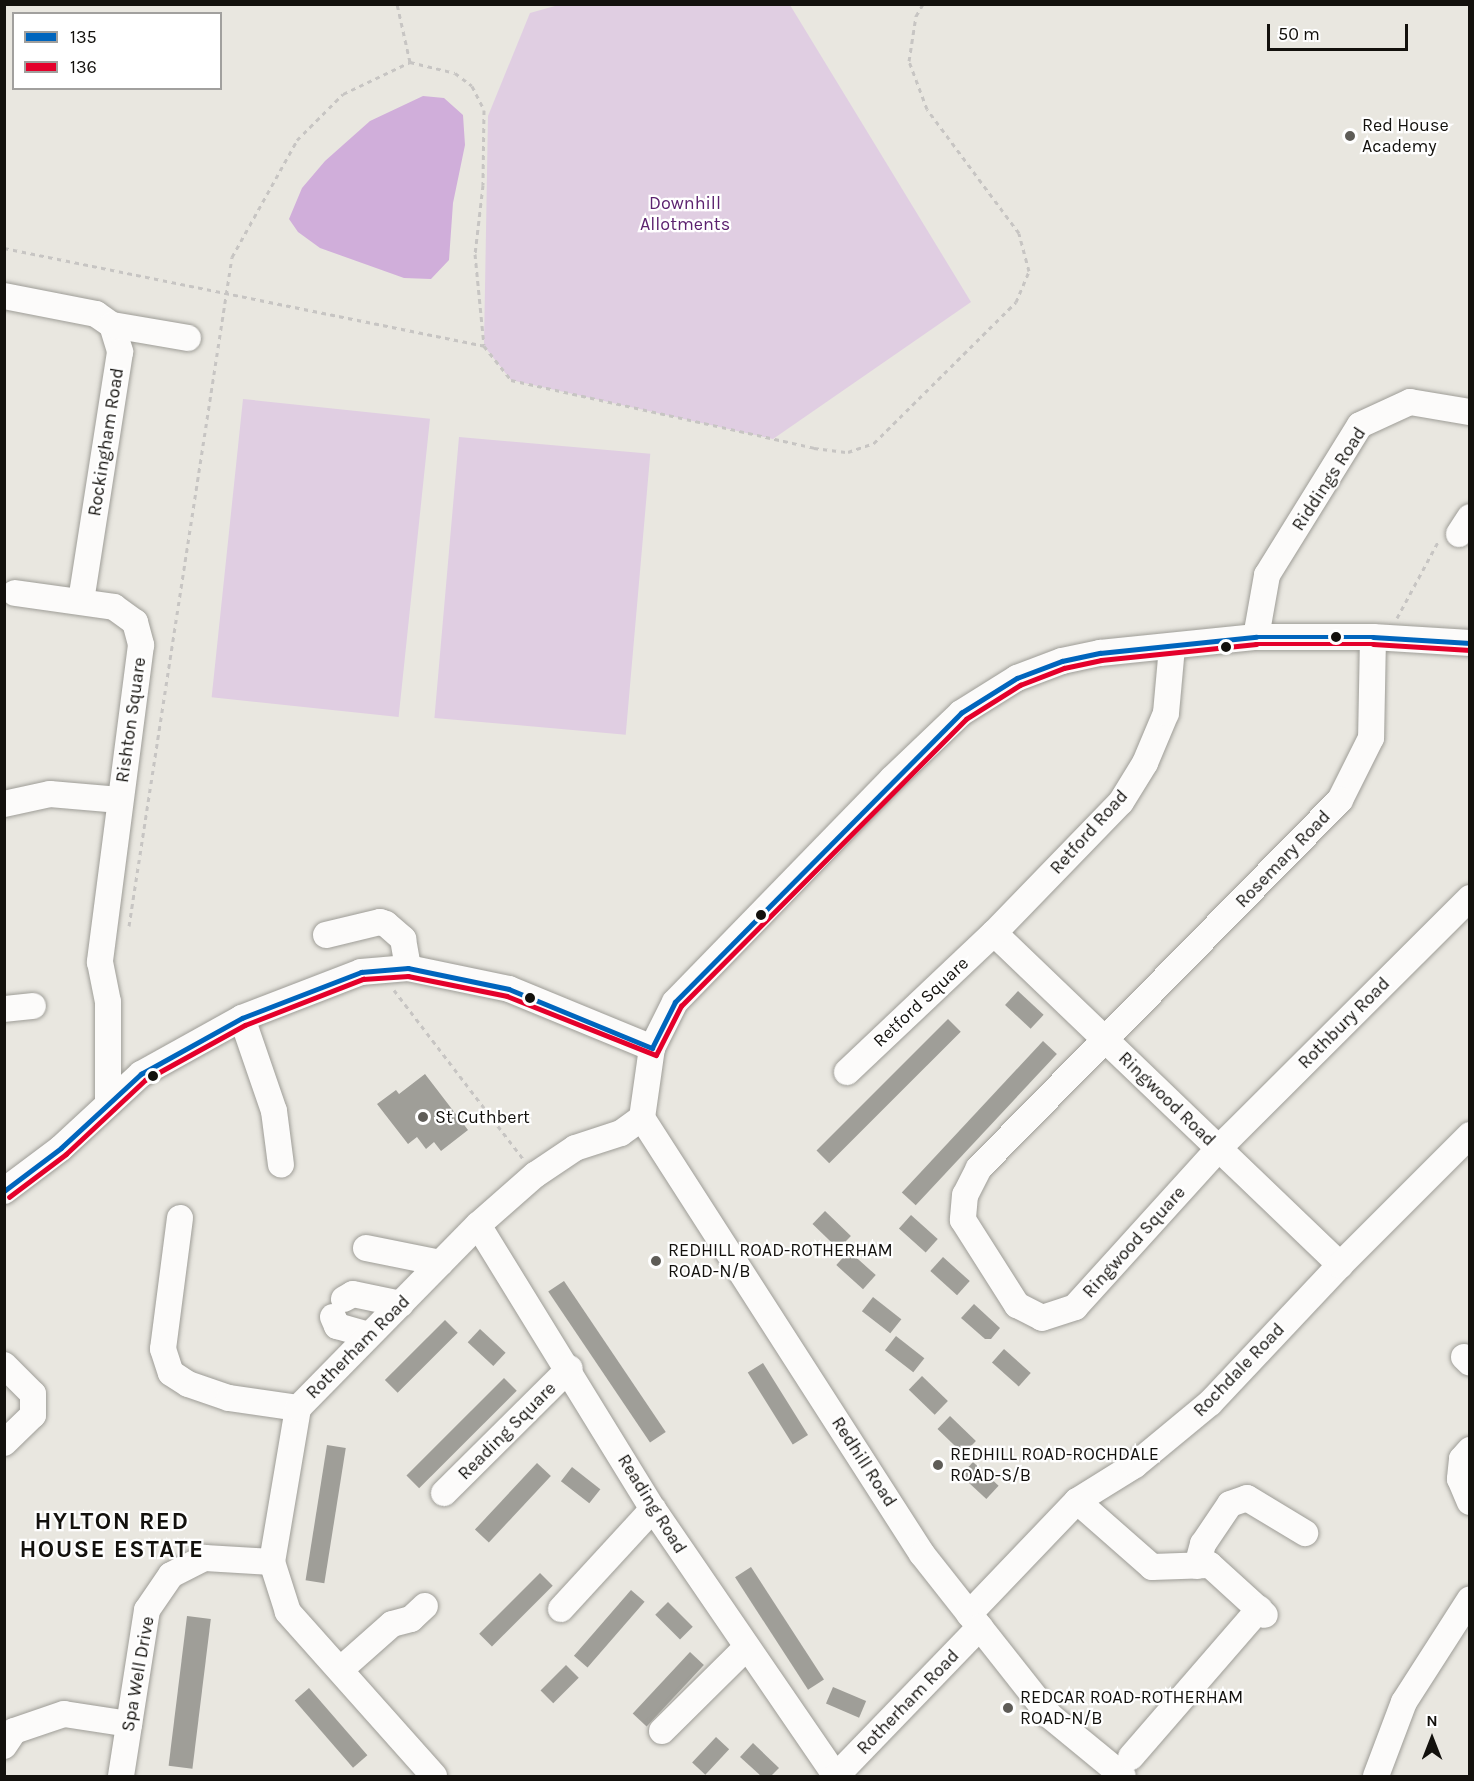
<!DOCTYPE html>
<style>
body{margin:0}
#map{position:relative;width:1474px;height:1781px;overflow:hidden;background:#e9e7e0;font-family:Karla,sans-serif}
div>[style]{position:absolute}
[style*='--x']{left:calc(var(--x)*1px);top:calc(var(--y)*1px);width:calc(var(--w)*1px);rotate:calc(var(--a)*1deg)}
.green>*{inset:0;background:#e0cee2;transform-origin:0 0}
.water>*{inset:0;background:#d0aeda}
.building>*{inset:0;background:#9f9e98;transform-origin:0 0}
.path>*{height:3px;margin-top:-1.5px;transform-origin:0;background:repeating-linear-gradient(90deg,#c7c5c3 0 4.5px,transparent 0 9px)}
.roads{filter:drop-shadow(0 0 2px #9e9d97) drop-shadow(0 0 2px #9e9d97)}
.minor>*{height:26px;margin:-13px;padding:0 13px;transform-origin:13px;border-radius:13px;background:#fcfbfa}
.bus-1>*{height:4.5px;margin:-2.25px;padding:0 2.25px;transform-origin:2.25px;border-radius:2.25px;background:#0065bd}
.bus-2>*{height:4.5px;margin:-2.25px;padding:0 2.25px;transform-origin:2.25px;border-radius:2.25px;background:#e4002b}
.dots>*{width:16px;height:16px;translate:-50% -50%;box-sizing:border-box;border:3px solid #fff;border-radius:50%}
span{translate:-50% -50%;white-space:nowrap;text-align:center;line-height:1.15;-webkit-text-stroke:4.5px #fff;paint-order:stroke}
.poi-label{font-size:18px;color:#13110d}
.left{translate:0 -50%;text-align:left}
.park-label{font-size:18px;color:#5c226f}
.street-label{font-size:18px;color:#13110d}
.district-label{font-size:24px;color:#13110d;font-weight:700;letter-spacing:1.5px}
.frame{position:absolute;inset:0;border:6px solid #13110d;pointer-events:none}
.legend{position:absolute;left:12px;top:12px;width:210px;height:78px;box-sizing:border-box;background:#fff;border:2px solid #a1a09e;margin:0;padding:8px 10px;list-style:none;font-size:18px;color:#13110d}
.legend li{display:flex;align-items:center;gap:12px;height:30px}
.legend b{width:30px;border:2px solid #a1a09e}
.north{position:absolute;left:1402px;top:1709px;width:60px;height:60px;-webkit-text-stroke:4px #fff;paint-order:stroke;rotate:0deg;font-size:16px;font-weight:700;line-height:24px;text-align:center;color:#13110d}
.north::after{content:'';display:block;margin:auto;width:21px;height:27px;background:#13110d;clip-path:polygon(50% 0,100% 100%,50% 72%,0 100%)}
.scale{position:absolute;left:1267px;top:24px;width:141px;height:27px;box-sizing:border-box;border:3px solid #13110d;border-top:0;padding-left:8px;font-size:18px;line-height:21px;white-space:nowrap;color:#13110d;-webkit-text-stroke:4px #fff;paint-order:stroke}
</style>
<div id="map">
<div class="green">
<i style="clip-path:polygon(562px 4px,790px 5px,971px 302px,773px 439px,511px 380px,484px 346px,488px 116px,530px 13px)"></i>
<i style="left:243px;top:399px;width:188px;height:300px;rotate:6deg"></i>
<i style="left:459px;top:437px;width:192px;height:282px;rotate:5deg"></i>
</div>
<div class="water">
<i style="clip-path:polygon(423px 96px,444px 98px,463px 115px,465px 145px,453px 203px,449px 260px,431px 279px,404px 278px,320px 248px,298px 232px,289px 219px,302px 188px,325px 161px,370px 121px)"></i>
</div>
<div class="building">
<i style="left:1018px;top:991px;width:35px;height:19px;rotate:43deg"></i>
<i style="left:948px;top:1019px;width:18px;height:186px;rotate:45deg"></i>
<i style="left:1043px;top:1041px;width:19px;height:207px;rotate:43deg"></i>
<i style="clip-path:polygon(425px 1074px,468px 1130px,441px 1151px,434px 1142px,426px 1149px,417px 1137px,408px 1144px,377px 1104px,396px 1090px,399px 1094px)"></i>
<i style="left:825px;top:1211px;width:36px;height:18px;rotate:44deg"></i>
<i style="left:911px;top:1215px;width:36px;height:18px;rotate:42deg"></i>
<i style="left:849px;top:1251px;width:36px;height:19px;rotate:42deg"></i>
<i style="left:943px;top:1257px;width:36px;height:19px;rotate:42deg"></i>
<i style="left:564px;top:1281px;width:182px;height:19px;rotate:56deg"></i>
<i style="left:873px;top:1297px;width:36px;height:18px;rotate:38deg"></i>
<i style="clip-path:polygon(974px 1304px,1000px 1328px,991px 1339px,985px 1339px,961px 1318px)"></i>
<i style="left:445px;top:1320px;width:18px;height:85px;rotate:45deg"></i>
<i style="left:480px;top:1329px;width:35px;height:18px;rotate:43deg"></i>
<i style="left:896px;top:1336px;width:36px;height:18px;rotate:38deg"></i>
<i style="left:1004px;top:1349px;width:36px;height:18px;rotate:42deg"></i>
<i style="left:763px;top:1363px;width:85px;height:18px;rotate:58deg"></i>
<i style="left:922px;top:1376px;width:36px;height:19px;rotate:44deg"></i>
<i style="left:504px;top:1378px;width:18px;height:138px;rotate:45deg"></i>
<i style="left:950px;top:1416px;width:36px;height:18px;rotate:44deg"></i>
<i style="left:327px;top:1445px;width:19px;height:137px;rotate:9deg"></i>
<i style="left:973px;top:1462px;width:35px;height:18px;rotate:43deg"></i>
<i style="left:537px;top:1463px;width:19px;height:91px;rotate:43deg"></i>
<i style="left:572px;top:1467px;width:36px;height:18px;rotate:38deg"></i>
<i style="left:751px;top:1567px;width:134px;height:19px;rotate:57deg"></i>
<i style="left:540px;top:1573px;width:18px;height:86px;rotate:45deg"></i>
<i style="left:631px;top:1590px;width:18px;height:87px;rotate:41deg"></i>
<i style="left:668px;top:1602px;width:35px;height:18px;rotate:45deg"></i>
<i style="left:187px;top:1616px;width:24px;height:151px;rotate:7deg"></i>
<i style="left:690px;top:1652px;width:19px;height:84px;rotate:43deg"></i>
<i style="left:566px;top:1665px;width:18px;height:36px;rotate:45deg"></i>
<i style="left:833px;top:1687px;width:36px;height:18px;rotate:23deg"></i>
<i style="left:309px;top:1688px;width:89px;height:19px;rotate:49deg"></i>
<i style="left:716px;top:1737px;width:18px;height:35px;rotate:43deg"></i>
<i style="clip-path:polygon(753px 1743px,779px 1768px,771px 1776px,761px 1776px,740px 1757px)"></i>
</div>
<div class="path">
<i style="--x:410;--y:62;--w:46;--a:13.7"></i>
<i style="--x:455;--y:73;--w:21;--a:37"></i>
<i style="--x:472;--y:86;--w:27;--a:63"></i>
<i style="--x:484;--y:110;--w:75;--a:90.8"></i>
<i style="--x:483;--y:185;--w:69;--a:96.6"></i>
<i style="--x:475;--y:254;--w:91;--a:84.4"></i>
<i style="--x:4;--y:248;--w:490;--a:11.5"></i>
<i style="--x:484;--y:346;--w:43;--a:51.5"></i>
<i style="--x:511;--y:380;--w:311;--a:12.6"></i>
<i style="--x:814;--y:448;--w:34;--a:7"></i>
<i style="--x:848;--y:452;--w:28;--a:-19"></i>
<i style="--x:874;--y:443;--w:200;--a:-44.8"></i>
<i style="--x:1016;--y:302;--w:34;--a:-67"></i>
<i style="--x:1029;--y:271;--w:39;--a:-105"></i>
<i style="--x:1019;--y:233;--w:154;--a:-126.6"></i>
<i style="--x:927;--y:109;--w:51;--a:-110.6"></i>
<i style="--x:909;--y:61;--w:46;--a:-81.2"></i>
<i style="--x:916;--y:16;--w:14;--a:-60"></i>
<i style="--x:1397;--y:618;--w:86;--a:-61.7"></i>
<i style="--x:129;--y:926;--w:677;--a:-81.25"></i>
<i style="--x:232;--y:257;--w:134;--a:-60.9"></i>
<i style="--x:297;--y:140;--w:65;--a:-45"></i>
<i style="--x:343;--y:94;--w:74;--a:-25.5"></i>
<i style="--x:410;--y:62;--w:59;--a:-102.6"></i>
<i style="--x:394;--y:990;--w:213;--a:52.6"></i>
</div>
<div class="roads">
<div class="minor">
<i style="--x:4;--y:296;--w:94;--a:11.1"></i>
<i style="--x:96;--y:314;--w:19;--a:35"></i>
<i style="--x:112;--y:325;--w:28;--a:73"></i>
<i style="--x:120;--y:352;--w:252;--a:98.9"></i>
<i style="--x:112;--y:325;--w:77;--a:9.7"></i>
<i style="--x:1459;--y:534;--w:20;--a:-57"></i>
<i style="--x:15;--y:593;--w:100;--a:8"></i>
<i style="--x:114;--y:607;--w:26;--a:36"></i>
<i style="--x:135;--y:622;--w:24;--a:75"></i>
<i style="--x:141;--y:645;--w:320;--a:97.4"></i>
<i style="--x:100;--y:962;--w:41;--a:78.7"></i>
<i style="--x:108;--y:1002;--w:100;--a:90"></i>
<i style="--x:1256;--y:637;--w:63;--a:-79.9"></i>
<i style="--x:1267;--y:575;--w:176;--a:-58.2"></i>
<i style="--x:1360;--y:425;--w:55;--a:-24.7"></i>
<i style="--x:1410;--y:402;--w:61;--a:9.5"></i>
<i style="--x:1373;--y:637;--w:101;--a:91.1"></i>
<i style="--x:1371;--y:738;--w:69;--a:116.6"></i>
<i style="--x:1340;--y:800;--w:516;--a:134.45"></i>
<i style="--x:979;--y:1168;--w:30;--a:117"></i>
<i style="--x:965;--y:1195;--w:25;--a:95"></i>
<i style="--x:963;--y:1220;--w:101;--a:57.6"></i>
<i style="--x:1017;--y:1305;--w:28;--a:27"></i>
<i style="--x:1042;--y:1318;--w:35;--a:-18"></i>
<i style="--x:1075;--y:1307;--w:215;--a:-47.8"></i>
<i style="--x:1219;--y:1148;--w:354;--a:-44.9"></i>
<i style="--x:4;--y:804;--w:47;--a:-12.3"></i>
<i style="--x:50;--y:794;--w:70;--a:4.9"></i>
<i style="--x:994;--y:933;--w:480;--a:43.8"></i>
<i style="--x:326;--y:935;--w:56;--a:-13.5"></i>
<i style="--x:380;--y:922;--w:6;--a:18"></i>
<i style="--x:386;--y:924;--w:23;--a:41"></i>
<i style="--x:403;--y:939;--w:29;--a:80"></i>
<i style="--x:4;--y:1009;--w:29;--a:-6"></i>
<i style="--x:242;--y:1018;--w:98;--a:71"></i>
<i style="--x:274;--y:1111;--w:54;--a:82.6"></i>
<i style="--x:847;--y:1072;--w:202;--a:-43.4"></i>
<i style="--x:994;--y:933;--w:182;--a:-45.9"></i>
<i style="--x:1121;--y:802;--w:46;--a:-58.4"></i>
<i style="--x:1145;--y:763;--w:54;--a:-67.2"></i>
<i style="--x:1166;--y:713;--w:66;--a:-84.8"></i>
<i style="--x:642;--y:1118;--w:71;--a:-81.9"></i>
<i style="--x:652;--y:1048;--w:51;--a:-63.4"></i>
<i style="--x:675;--y:1002;--w:311;--a:-45.8"></i>
<i style="--x:892;--y:779;--w:95;--a:-43.7"></i>
<i style="--x:961;--y:713;--w:66;--a:-32"></i>
<i style="--x:1017;--y:678;--w:48;--a:-20.7"></i>
<i style="--x:1062;--y:661;--w:39;--a:-12"></i>
<i style="--x:1100;--y:653;--w:157;--a:-5.9"></i>
<i style="--x:1256;--y:637;--w:117;--a:0"></i>
<i style="--x:1373;--y:637;--w:97;--a:3.5"></i>
<i style="--x:642;--y:1118;--w:518;--a:57.29"></i>
<i style="--x:922;--y:1554;--w:206;--a:51.7"></i>
<i style="--x:1050;--y:1716;--w:94;--a:39.4"></i>
<i style="--x:4;--y:1191;--w:71;--a:-37"></i>
<i style="--x:61;--y:1148;--w:109;--a:-42.8"></i>
<i style="--x:141;--y:1074;--w:115;--a:-29"></i>
<i style="--x:242;--y:1018;--w:128;--a:-21.1"></i>
<i style="--x:361;--y:972;--w:47;--a:-4.9"></i>
<i style="--x:408;--y:968;--w:103;--a:11.7"></i>
<i style="--x:509;--y:989;--w:155;--a:22.4"></i>
<i style="--x:180;--y:1218;--w:132;--a:97.4"></i>
<i style="--x:163;--y:1349;--w:25;--a:72"></i>
<i style="--x:171;--y:1373;--w:20;--a:33"></i>
<i style="--x:188;--y:1384;--w:43;--a:18.9"></i>
<i style="--x:229;--y:1398;--w:70;--a:8.2"></i>
<i style="--x:478;--y:1225;--w:334;--a:58.4"></i>
<i style="--x:653;--y:1509;--w:324;--a:55.6"></i>
<i style="--x:366;--y:1248;--w:76;--a:11.3"></i>
<i style="--x:344;--y:1299;--w:10;--a:-29"></i>
<i style="--x:353;--y:1294;--w:49;--a:11.8"></i>
<i style="--x:333;--y:1317;--w:10;--a:66"></i>
<i style="--x:337;--y:1326;--w:33;--a:16"></i>
<i style="--x:1464;--y:1357;--w:8;--a:45"></i>
<i style="--x:4;--y:1365;--w:41;--a:45"></i>
<i style="--x:33;--y:1394;--w:21;--a:90"></i>
<i style="--x:33;--y:1415;--w:40;--a:136"></i>
<i style="--x:1470;--y:1450;--w:12;--a:132"></i>
<i style="--x:1462;--y:1459;--w:20;--a:96"></i>
<i style="--x:1460;--y:1479;--w:25;--a:67"></i>
<i style="--x:444;--y:1493;--w:177;--a:-44.8"></i>
<i style="--x:1077;--y:1501;--w:100;--a:41.3"></i>
<i style="--x:1152;--y:1567;--w:58;--a:-2"></i>
<i style="--x:1210;--y:1565;--w:74;--a:42.3"></i>
<i style="--x:1197;--y:1566;--w:23;--a:-75"></i>
<i style="--x:1203;--y:1544;--w:48;--a:-56"></i>
<i style="--x:1230;--y:1504;--w:18;--a:-19"></i>
<i style="--x:1247;--y:1498;--w:68;--a:31.1"></i>
<i style="--x:561;--y:1609;--w:136;--a:-47.4"></i>
<i style="--x:969;--y:1614;--w:156;--a:-46.3"></i>
<i style="--x:1077;--y:1501;--w:68;--a:-31.8"></i>
<i style="--x:1135;--y:1465;--w:97;--a:-39.6"></i>
<i style="--x:1210;--y:1403;--w:190;--a:-46.7"></i>
<i style="--x:1340;--y:1265;--w:184;--a:-45"></i>
<i style="--x:340;--y:1670;--w:69;--a:-41.5"></i>
<i style="--x:392;--y:1624;--w:20;--a:-15"></i>
<i style="--x:411;--y:1619;--w:19;--a:-43"></i>
<i style="--x:662;--y:1731;--w:118;--a:-44.7"></i>
<i style="--x:4;--y:1746;--w:18;--a:-56"></i>
<i style="--x:14;--y:1731;--w:53;--a:-18.8"></i>
<i style="--x:64;--y:1714;--w:66;--a:8.7"></i>
<i style="--x:1131;--y:1757;--w:196;--a:-49.1"></i>
<i style="--x:121;--y:1776;--w:168;--a:-81.1"></i>
<i style="--x:147;--y:1610;--w:42;--a:-55.6"></i>
<i style="--x:171;--y:1575;--w:38;--a:-27"></i>
<i style="--x:205;--y:1558;--w:67;--a:3.4"></i>
<i style="--x:434;--y:1776;--w:220;--a:-131.7"></i>
<i style="--x:288;--y:1612;--w:52;--a:-107.7"></i>
<i style="--x:272;--y:1562;--w:156;--a:-80.4"></i>
<i style="--x:298;--y:1408;--w:257;--a:-45.5"></i>
<i style="--x:478;--y:1225;--w:76;--a:-41.3"></i>
<i style="--x:535;--y:1175;--w:48;--a:-34"></i>
<i style="--x:575;--y:1148;--w:48;--a:-18.1"></i>
<i style="--x:621;--y:1133;--w:26;--a:-36"></i>
<i style="--x:836;--y:1776;--w:207;--a:-46"></i>
<i style="--x:1376;--y:1776;--w:79;--a:-69.3"></i>
<i style="--x:1404;--y:1702;--w:122;--a:-57.3"></i>
</div>
</div>
<div class="bus-1">
<i style="--x:4;--y:1191;--w:71;--a:-37"></i>
<i style="--x:61;--y:1148;--w:109;--a:-42.8"></i>
<i style="--x:141;--y:1074;--w:115;--a:-29"></i>
<i style="--x:242;--y:1018;--w:128;--a:-21.1"></i>
<i style="--x:361;--y:972;--w:47;--a:-4.9"></i>
<i style="--x:408;--y:968;--w:103;--a:11.7"></i>
<i style="--x:509;--y:989;--w:155;--a:22.4"></i>
<i style="--x:652;--y:1048;--w:51;--a:-63.4"></i>
<i style="--x:675;--y:1002;--w:407;--a:-45.3"></i>
<i style="--x:961;--y:713;--w:66;--a:-32"></i>
<i style="--x:1017;--y:678;--w:48;--a:-20.7"></i>
<i style="--x:1062;--y:661;--w:39;--a:-12"></i>
<i style="--x:1100;--y:653;--w:157;--a:-5.9"></i>
<i style="--x:1256;--y:637;--w:117;--a:0"></i>
<i style="--x:1373;--y:637;--w:97;--a:3.5"></i>
</div>
<div class="bus-2">
<i style="--x:9;--y:1197;--w:71;--a:-37"></i>
<i style="--x:66;--y:1154;--w:108;--a:-43.1"></i>
<i style="--x:145;--y:1080;--w:114;--a:-28.8"></i>
<i style="--x:245;--y:1025;--w:127;--a:-21.3"></i>
<i style="--x:363;--y:979;--w:45;--a:-3.8"></i>
<i style="--x:408;--y:976;--w:101;--a:11.4"></i>
<i style="--x:507;--y:996;--w:160;--a:21.6"></i>
<i style="--x:656;--y:1055;--w:55;--a:-63"></i>
<i style="--x:681;--y:1006;--w:404;--a:-45.2"></i>
<i style="--x:966;--y:719;--w:64;--a:-32.2"></i>
<i style="--x:1020;--y:685;--w:47;--a:-21.1"></i>
<i style="--x:1064;--y:668;--w:38;--a:-12"></i>
<i style="--x:1101;--y:660;--w:156;--a:-5.9"></i>
<i style="--x:1256;--y:644;--w:117;--a:0"></i>
<i style="--x:1373;--y:644;--w:97;--a:3.5"></i>
</div>
<div class="dots">
<i style="left:1350px;top:136px;background:#5e5c57"></i>
<i style="left:1336px;top:637px;background:#13110d"></i>
<i style="left:1226px;top:647px;background:#13110d"></i>
<i style="left:761px;top:915px;background:#13110d"></i>
<i style="left:530px;top:998px;background:#13110d"></i>
<i style="left:153px;top:1076px;background:#13110d"></i>
<i style="left:423px;top:1117px;background:#5e5c57"></i>
<i style="left:656px;top:1261px;background:#5e5c57"></i>
<i style="left:938px;top:1465px;background:#5e5c57"></i>
<i style="left:1008px;top:1708px;background:#5e5c57"></i>
</div>
<div class="poi-label">
<span class="left" style="left:1362px;top:136px">Red House<br>Academy</span>
<span class="left" style="left:435px;top:1117px">St Cuthbert</span>
<span class="left" style="left:668px;top:1261px">REDHILL ROAD-ROTHERHAM<br>ROAD-N/B</span>
<span class="left" style="left:950px;top:1465px">REDHILL ROAD-ROCHDALE<br>ROAD-S/B</span>
<span class="left" style="left:1020px;top:1708px">REDCAR ROAD-ROTHERHAM<br>ROAD-N/B</span>
</div>
<div class="park-label">
<span style="left:685px;top:214px">Downhill<br>Allotments</span>
</div>
<div class="street-label">
<span style="left:106px;top:442px;rotate:-81deg">Rockingham Road</span>
<span style="left:1329px;top:479px;rotate:-57deg">Riddings Road</span>
<span style="left:131px;top:720px;rotate:-82deg">Rishton Square</span>
<span style="left:1089px;top:832px;rotate:-48deg">Retford Road</span>
<span style="left:1283px;top:859px;rotate:-46deg">Rosemary Road</span>
<span style="left:921px;top:1002px;rotate:-43deg">Retford Square</span>
<span style="left:1344px;top:1023px;rotate:-45deg">Rothbury Road</span>
<span style="left:1167px;top:1099px;rotate:44deg">Ringwood Road</span>
<span style="left:1134px;top:1242px;rotate:-48deg">Ringwood Square</span>
<span style="left:358px;top:1347px;rotate:-45deg">Rotherham Road</span>
<span style="left:1239px;top:1370px;rotate:-46deg">Rochdale Road</span>
<span style="left:507px;top:1431px;rotate:-45deg">Reading Square</span>
<span style="left:864px;top:1462px;rotate:57deg">Redhill Road</span>
<span style="left:652px;top:1504px;rotate:58deg">Reading Road</span>
<span style="left:138px;top:1674px;rotate:-80deg">Spa Well Drive</span>
<span style="left:908px;top:1702px;rotate:-46deg">Rotherham Road</span>
</div>
<div class="district-label">
<span style="left:112px;top:1536px">HYLTON RED<br>HOUSE ESTATE</span>
</div>
<div class="frame"></div>
<ul class="legend">
<li><b style="height:8px;background:#0065bd"></b>135</li>
<li><b style="height:8px;background:#e4002b"></b>136</li>
</ul>
<div class="north">N</div>
<div class="scale">50 m</div>
</div>
